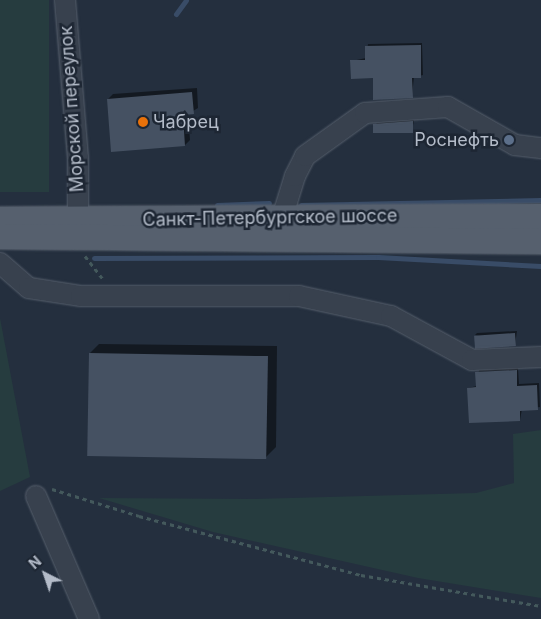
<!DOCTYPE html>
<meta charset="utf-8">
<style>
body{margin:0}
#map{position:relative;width:541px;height:619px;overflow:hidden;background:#242f3e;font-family:Inter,sans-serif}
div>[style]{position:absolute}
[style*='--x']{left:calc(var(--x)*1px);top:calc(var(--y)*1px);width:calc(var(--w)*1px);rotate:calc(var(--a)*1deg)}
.green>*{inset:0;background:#263c3f;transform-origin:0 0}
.shadow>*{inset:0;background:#0007}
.stream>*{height:5px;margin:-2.5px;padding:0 2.5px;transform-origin:2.5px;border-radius:2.5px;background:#394c67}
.building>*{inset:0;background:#455162;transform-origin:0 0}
.path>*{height:3px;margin-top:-1.5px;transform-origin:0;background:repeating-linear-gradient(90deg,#44595c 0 4px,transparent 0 8px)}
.roads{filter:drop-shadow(0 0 1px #565f6c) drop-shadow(0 0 1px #565f6c)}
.minor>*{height:20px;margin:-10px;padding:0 10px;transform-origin:10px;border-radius:10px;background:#38414e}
.major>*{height:25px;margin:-12.5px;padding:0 12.5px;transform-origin:12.5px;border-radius:12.5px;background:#56606e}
.dots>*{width:14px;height:14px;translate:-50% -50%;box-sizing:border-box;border:2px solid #1d2633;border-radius:50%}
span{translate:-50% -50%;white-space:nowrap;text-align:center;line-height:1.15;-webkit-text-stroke:5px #1d2633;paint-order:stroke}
.street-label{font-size:18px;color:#b4bcc9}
.poi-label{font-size:18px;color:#b4bcc9}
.left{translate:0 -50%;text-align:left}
.right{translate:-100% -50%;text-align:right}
.north{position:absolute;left:20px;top:549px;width:50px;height:50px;-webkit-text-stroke:4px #1d2633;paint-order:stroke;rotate:319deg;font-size:14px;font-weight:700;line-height:20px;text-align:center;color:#b4bcc9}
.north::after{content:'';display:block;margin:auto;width:18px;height:22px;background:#b4bcc9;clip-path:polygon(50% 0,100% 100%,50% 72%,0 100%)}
</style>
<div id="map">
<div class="green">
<i style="left:0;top:0;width:49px;height:192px"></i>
<i style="clip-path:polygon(0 318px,30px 477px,0 491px)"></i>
<i style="clip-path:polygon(541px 430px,541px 598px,418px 578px,213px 532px,99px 498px,253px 499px,476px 493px,514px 483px,513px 434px)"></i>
</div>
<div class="shadow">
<i style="clip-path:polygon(422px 43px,423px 75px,414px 77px,412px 96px,374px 77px,352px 61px,366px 58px,368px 44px)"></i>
<i style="clip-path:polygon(197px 88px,198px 108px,188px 114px,190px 140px,185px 145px,108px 99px,113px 94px)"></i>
<i style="clip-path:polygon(414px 120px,412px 131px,375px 125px,377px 123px)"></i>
<i style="clip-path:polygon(517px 331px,515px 345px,475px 335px,477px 333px)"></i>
<i style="clip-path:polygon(99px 344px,277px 346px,276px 447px,266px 457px,90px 353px)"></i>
<i style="clip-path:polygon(518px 368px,519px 384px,539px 383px,540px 407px,522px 409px,520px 420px,468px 388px,477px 386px,479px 370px)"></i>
</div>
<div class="stream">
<i style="--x:176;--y:14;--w:17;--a:-54"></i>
<i style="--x:217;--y:205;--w:52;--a:-2.2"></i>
<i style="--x:301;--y:205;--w:240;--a:-1.2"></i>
<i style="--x:94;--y:258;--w:284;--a:-0.2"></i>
<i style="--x:378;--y:257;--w:163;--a:3.2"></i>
</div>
<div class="building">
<i style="clip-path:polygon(421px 45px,421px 78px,412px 78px,413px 98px,373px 100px,373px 78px,351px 79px,350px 60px,365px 60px,365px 46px)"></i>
<i style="clip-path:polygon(192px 92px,194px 114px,183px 115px,185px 146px,111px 152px,107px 99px)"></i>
<i style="clip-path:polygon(413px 121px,413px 133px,373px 133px,373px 124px)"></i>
<i style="left:515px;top:333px;width:13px;height:41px;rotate:86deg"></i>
<i style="left:89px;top:353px;width:179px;height:103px;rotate:1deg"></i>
<i style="clip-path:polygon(517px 370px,517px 386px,537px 385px,538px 410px,520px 411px,520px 421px,469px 423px,467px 388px,476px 387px,475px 372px)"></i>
</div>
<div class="path">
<i style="--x:85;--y:256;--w:29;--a:52"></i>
<i style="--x:52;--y:489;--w:91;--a:17.2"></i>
<i style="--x:139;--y:516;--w:230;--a:14.9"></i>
<i style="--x:361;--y:575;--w:183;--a:9.8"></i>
</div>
<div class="roads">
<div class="minor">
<i style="--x:65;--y:0;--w:159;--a:85.3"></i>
<i style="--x:78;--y:158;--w:60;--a:90"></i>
<i style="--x:282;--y:218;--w:44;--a:-72.8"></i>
<i style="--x:295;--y:176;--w:22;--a:-63"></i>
<i style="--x:305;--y:156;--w:74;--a:-35.6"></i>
<i style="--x:365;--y:113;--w:83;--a:-4.1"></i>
<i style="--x:448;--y:107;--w:77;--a:29.6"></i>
<i style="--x:515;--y:145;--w:26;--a:7"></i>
<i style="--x:0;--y:263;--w:38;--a:41"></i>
<i style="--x:29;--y:288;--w:53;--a:8.7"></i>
<i style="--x:81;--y:296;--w:218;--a:0"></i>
<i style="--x:299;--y:296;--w:94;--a:12.3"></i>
<i style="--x:391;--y:316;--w:92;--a:28.5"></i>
<i style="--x:472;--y:360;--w:69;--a:-2.5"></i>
<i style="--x:36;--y:496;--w:134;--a:66.7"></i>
</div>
<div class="major">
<i style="--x:0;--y:219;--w:541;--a:-0.32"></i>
<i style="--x:0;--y:236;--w:541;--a:0.53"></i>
</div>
</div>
<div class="dots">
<i style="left:143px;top:122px;background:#e8710a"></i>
<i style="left:509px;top:140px;background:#5c6f8a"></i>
</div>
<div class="street-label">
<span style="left:72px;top:109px;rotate:-94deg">Морской переулок</span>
<span style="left:270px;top:218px;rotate:-1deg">Санкт-Петербургское шоссе</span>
</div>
<div class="poi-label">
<span class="left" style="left:153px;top:122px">Чабрец</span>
<span class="right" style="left:499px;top:140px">Роснефть</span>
</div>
<div class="north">N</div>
</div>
